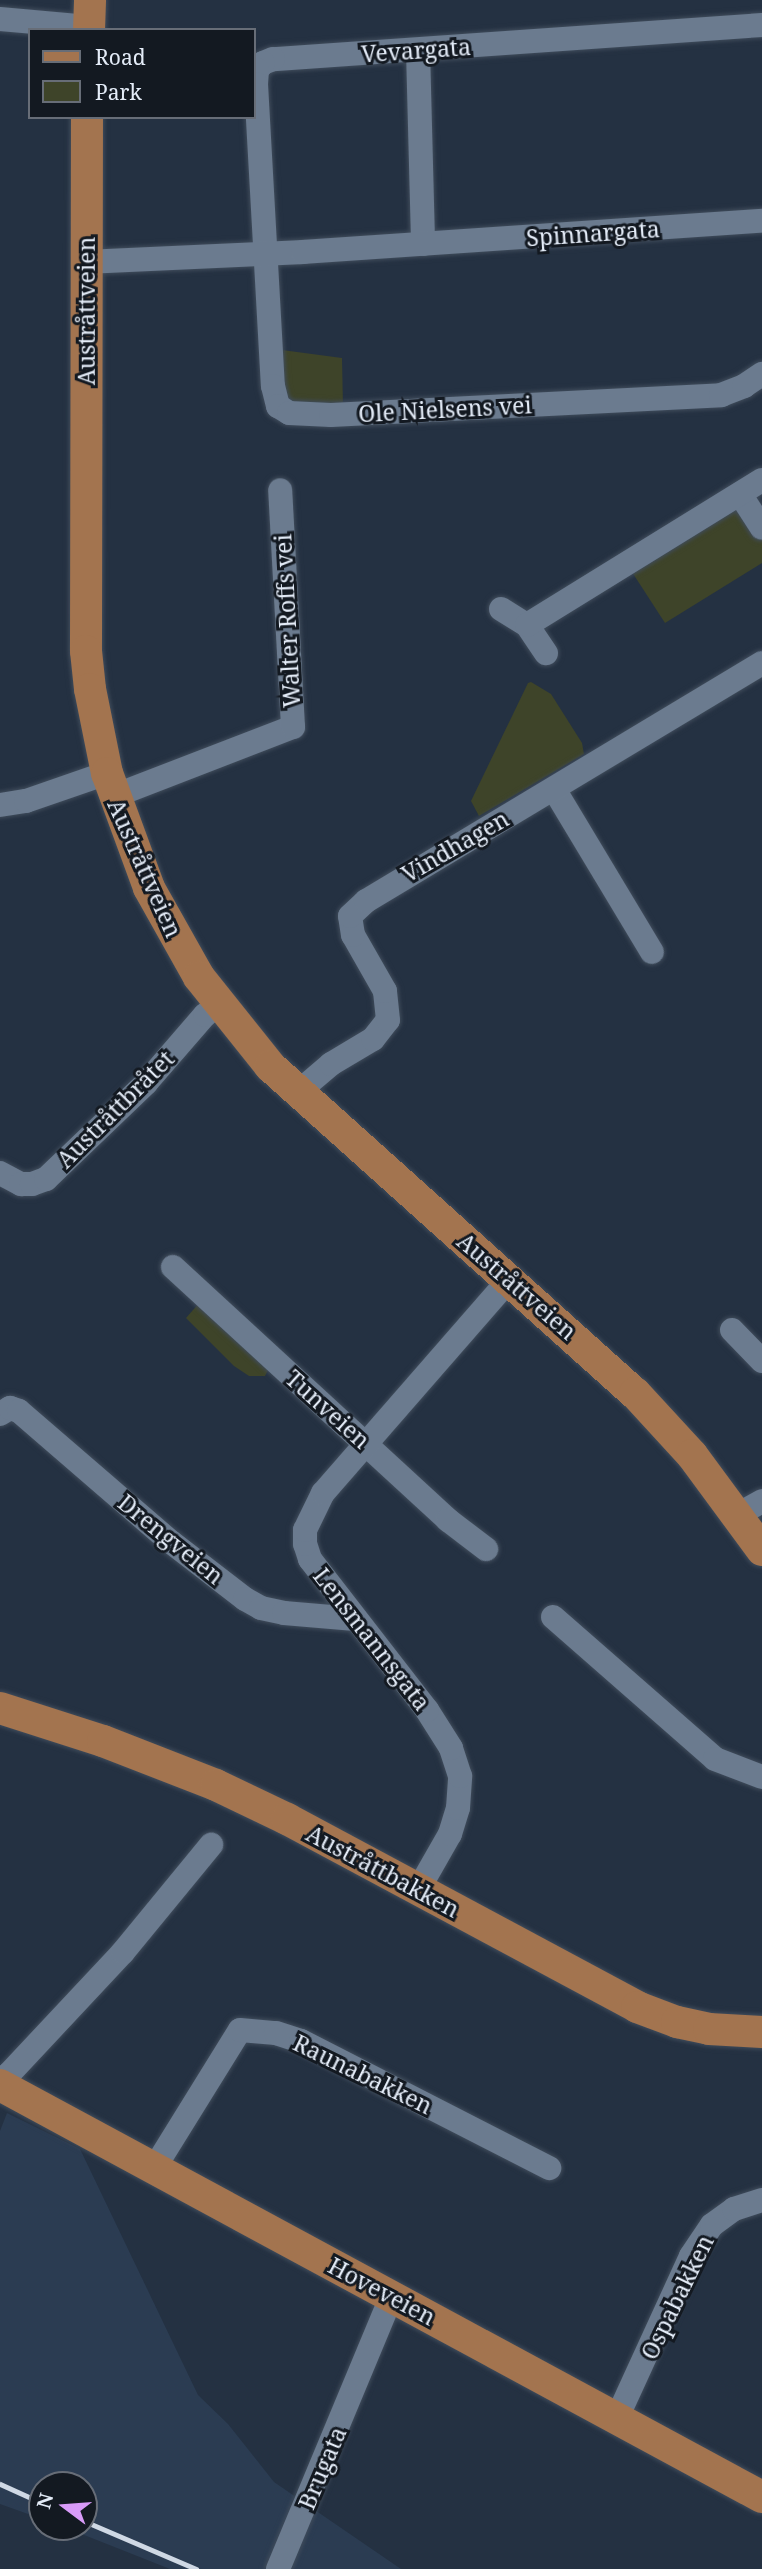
<!DOCTYPE html>
<meta charset="utf-8">
<style>
body{margin:0}
#map{position:relative;width:762px;height:2569px;overflow:hidden;background:#243142;font-family:"Noto Serif",serif}
div>[style]{position:absolute}
[style*='--x']{left:calc(var(--x)*1px);top:calc(var(--y)*1px);width:calc(var(--w)*1px);rotate:calc(var(--a)*1deg)}
.built>*{inset:0;background:#2b3c52}
.green>*{inset:0;background:#3e4429}
.roads{filter:drop-shadow(0 0 2px #404c5b) drop-shadow(0 0 2px #404c5b)}
.minor>*{height:24px;margin:-12px;padding:0 12px;transform-origin:12px;border-radius:12px;background:#6b7b8f}
.major>*{height:32px;margin:-16px;padding:0 16px;transform-origin:16px;border-radius:16px;background:#a3744f}
.rail>*{height:5px;margin:-2.5px;padding:0 2.5px;transform-origin:2.5px;border-radius:2.5px;background:#cfd8e4}
span{translate:-50% -50%;white-space:nowrap;text-align:center;line-height:1.15;-webkit-text-stroke:6px #131921;paint-order:stroke}
.street-label{font-size:23px;color:#e4ecf8}
.legend{position:absolute;left:28px;top:28px;width:228px;height:91px;box-sizing:border-box;background:#131921;border:2px solid #676d77;margin:0;padding:9px 12px;list-style:none;font-size:21px;color:#e4ecf8}
.legend li{display:flex;align-items:center;gap:14px;height:35px}
.legend b{width:35px;border:2px solid #676d77}
.north{position:absolute;left:28px;top:2471px;width:70px;height:70px;box-sizing:border-box;background:#131921;border:2px solid #676d77;border-radius:50%;rotate:286deg;font-size:19px;font-weight:700;line-height:28px;text-align:center;color:#e4ecf8}
.north::after{content:'';display:block;margin:auto;width:24px;height:32px;background:#d89bf8;clip-path:polygon(50% 0,100% 100%,50% 72%,0 100%)}
</style>
<div id="map">
<div class="built">
<i style="clip-path:polygon(7px 2113px,80px 2149px,198px 2395px,228px 2424px,274px 2482px,401px 2569px,170px 2569px,64px 2527px,84px 2527px,84px 2485px,42px 2485px,42px 2519px,0 2504px,0 2131px)"></i>
</div>
<div class="green">
<i style="clip-path:polygon(282px 350px,342px 358px,343px 407px,302px 406px,285px 397px)"></i>
<i style="clip-path:polygon(738px 508px,762px 537px,762px 563px,665px 623px,630px 569px)"></i>
<i style="clip-path:polygon(531px 682px,551px 694px,582px 743px,584px 754px,479px 816px,471px 801px,528px 683px)"></i>
<i style="clip-path:polygon(200px 1302px,268px 1370px,265px 1376px,249px 1376px,234px 1366px,186px 1318px)"></i>
</div>
<div class="roads">
<div class="minor">
<i style="--x:0;--y:19;--w:89;--a:5.1"></i>
<i style="--x:762;--y:25;--w:490;--a:176"></i>
<i style="--x:273;--y:59;--w:11;--a:158"></i>
<i style="--x:263;--y:63;--w:9;--a:131"></i>
<i style="--x:257;--y:70;--w:14;--a:94"></i>
<i style="--x:256;--y:84;--w:302;--a:86.8"></i>
<i style="--x:273;--y:386;--w:21;--a:76"></i>
<i style="--x:278;--y:406;--w:13;--a:32"></i>
<i style="--x:289;--y:413;--w:42;--a:2.7"></i>
<i style="--x:331;--y:415;--w:391;--a:-2.9"></i>
<i style="--x:721;--y:395;--w:25;--a:-21"></i>
<i style="--x:744;--y:386;--w:22;--a:-34"></i>
<i style="--x:418;--y:50;--w:194;--a:88.5"></i>
<i style="--x:86;--y:262;--w:217;--a:-2.6"></i>
<i style="--x:303;--y:252;--w:460;--a:-3.9"></i>
<i style="--x:740;--y:494;--w:40;--a:57.1"></i>
<i style="--x:501;--y:609;--w:31;--a:32"></i>
<i style="--x:527;--y:625;--w:34;--a:56"></i>
<i style="--x:527;--y:625;--w:276;--a:-31.7"></i>
<i style="--x:554;--y:789;--w:190;--a:59"></i>
<i style="--x:112;--y:793;--w:15;--a:-8"></i>
<i style="--x:127;--y:791;--w:178;--a:-21.1"></i>
<i style="--x:293;--y:727;--w:237;--a:-93.1"></i>
<i style="--x:0;--y:805;--w:26;--a:-9"></i>
<i style="--x:26;--y:801;--w:86;--a:-19.1"></i>
<i style="--x:297;--y:1093;--w:45;--a:-40.5"></i>
<i style="--x:331;--y:1064;--w:49;--a:-30.8"></i>
<i style="--x:373;--y:1039;--w:24;--a:-52"></i>
<i style="--x:388;--y:1020;--w:29;--a:-96"></i>
<i style="--x:385;--y:991;--w:64;--a:-119.7"></i>
<i style="--x:353;--y:935;--w:19;--a:-99"></i>
<i style="--x:350;--y:916;--w:22;--a:-43"></i>
<i style="--x:366;--y:901;--w:462;--a:-31"></i>
<i style="--x:0;--y:1173;--w:24;--a:28"></i>
<i style="--x:21;--y:1184;--w:11;--a:0"></i>
<i style="--x:32;--y:1184;--w:15;--a:-20"></i>
<i style="--x:46;--y:1179;--w:139;--a:-43.8"></i>
<i style="--x:146;--y:1083;--w:90;--a:-49.1"></i>
<i style="--x:205;--y:1015;--w:18;--a:-38"></i>
<i style="--x:173;--y:1267;--w:374;--a:42.6"></i>
<i style="--x:448;--y:1520;--w:48;--a:37.3"></i>
<i style="--x:732;--y:1330;--w:43;--a:45.9"></i>
<i style="--x:0;--y:1414;--w:12;--a:-31"></i>
<i style="--x:10;--y:1408;--w:9;--a:18"></i>
<i style="--x:19;--y:1411;--w:201;--a:40.8"></i>
<i style="--x:171;--y:1542;--w:93;--a:37.6"></i>
<i style="--x:245;--y:1599;--w:18;--a:29"></i>
<i style="--x:261;--y:1608;--w:24;--a:12"></i>
<i style="--x:284;--y:1613;--w:71;--a:4.8"></i>
<i style="--x:737;--y:1515;--w:29;--a:-29"></i>
<i style="--x:553;--y:1617;--w:215;--a:41.2"></i>
<i style="--x:715;--y:1759;--w:50;--a:21"></i>
<i style="--x:418;--y:1890;--w:64;--a:-60.3"></i>
<i style="--x:450;--y:1834;--w:27;--a:-73"></i>
<i style="--x:458;--y:1808;--w:32;--a:-86"></i>
<i style="--x:460;--y:1776;--w:29;--a:-108"></i>
<i style="--x:451;--y:1748;--w:45;--a:-122.3"></i>
<i style="--x:427;--y:1710;--w:191;--a:-127.8"></i>
<i style="--x:310;--y:1559;--w:16;--a:-108"></i>
<i style="--x:305;--y:1544;--w:14;--a:-90"></i>
<i style="--x:305;--y:1530;--w:41;--a:-64.1"></i>
<i style="--x:323;--y:1493;--w:283;--a:-48.9"></i>
<i style="--x:2;--y:2086;--w:13;--a:-61"></i>
<i style="--x:8;--y:2075;--w:168;--a:-46.9"></i>
<i style="--x:123;--y:1952;--w:139;--a:-50.6"></i>
<i style="--x:155;--y:2167;--w:161;--a:-58.2"></i>
<i style="--x:240;--y:2030;--w:36;--a:5"></i>
<i style="--x:276;--y:2033;--w:26;--a:18"></i>
<i style="--x:301;--y:2041;--w:279;--a:27.1"></i>
<i style="--x:616;--y:2420;--w:180;--a:-65.4"></i>
<i style="--x:691;--y:2256;--w:37;--a:-56"></i>
<i style="--x:712;--y:2225;--w:27;--a:-36"></i>
<i style="--x:734;--y:2209;--w:29;--a:-18"></i>
<i style="--x:278;--y:2569;--w:294;--a:-67.4"></i>
</div>
<div class="major">
<i style="--x:89;--y:30;--w:30;--a:-88"></i>
<i style="--x:87;--y:117;--w:534;--a:90.11"></i>
<i style="--x:86;--y:651;--w:38;--a:84"></i>
<i style="--x:90;--y:689;--w:86;--a:78.6"></i>
<i style="--x:107;--y:773;--w:122;--a:69.9"></i>
<i style="--x:149;--y:888;--w:102;--a:60.7"></i>
<i style="--x:199;--y:977;--w:114;--a:51.4"></i>
<i style="--x:270;--y:1066;--w:490;--a:41.9"></i>
<i style="--x:635;--y:1393;--w:84;--a:47.4"></i>
<i style="--x:692;--y:1455;--w:118;--a:53.6"></i>
<i style="--x:0;--y:1708;--w:108;--a:17.8"></i>
<i style="--x:103;--y:1741;--w:121;--a:21.3"></i>
<i style="--x:216;--y:1785;--w:79;--a:25.6"></i>
<i style="--x:287;--y:1819;--w:397;--a:28.2"></i>
<i style="--x:637;--y:2007;--w:43;--a:20.6"></i>
<i style="--x:677;--y:2022;--w:33;--a:12"></i>
<i style="--x:709;--y:2029;--w:53;--a:3.2"></i>
<i style="--x:0;--y:2085;--w:866;--a:28.4"></i>
</div>
</div>
<div class="rail">
<i style="--x:0;--y:2484;--w:46;--a:24.3"></i>
<i style="--x:84;--y:2521;--w:122;--a:23.2"></i>
</div>
<div class="street-label">
<span style="left:416px;top:50px;rotate:-4deg">Vevargata</span>
<span style="left:593px;top:233px;rotate:-4deg">Spinnargata</span>
<span style="left:86px;top:311px;rotate:-90deg">Austråttveien</span>
<span style="left:445px;top:409px;rotate:-3deg">Ole Nielsens vei</span>
<span style="left:287px;top:621px;rotate:-93deg">Walter Roffs vei</span>
<span style="left:455px;top:846px;rotate:-30deg">Vindhagen</span>
<span style="left:145px;top:868px;rotate:66deg">Austråttveien</span>
<span style="left:115px;top:1109px;rotate:-45deg">Austråttbråtet</span>
<span style="left:517px;top:1286px;rotate:41deg">Austråttveien</span>
<span style="left:328px;top:1409px;rotate:42deg">Tunveien</span>
<span style="left:171px;top:1539px;rotate:39deg">Drengveien</span>
<span style="left:372px;top:1639px;rotate:52deg">Lensmannsgata</span>
<span style="left:383px;top:1871px;rotate:28deg">Austråttbakken</span>
<span style="left:363px;top:2074px;rotate:26deg">Raunabakken</span>
<span style="left:382px;top:2291px;rotate:28deg">Hoveveien</span>
<span style="left:677px;top:2297px;rotate:-64deg">Ospabakken</span>
<span style="left:322px;top:2468px;rotate:-67deg">Brugata</span>
</div>
<ul class="legend">
<li><b style="height:9px;background:#a3744f"></b>Road</li>
<li><b style="height:19px;background:#3e4429"></b>Park</li>
</ul>
<div class="north">N</div>
</div>
